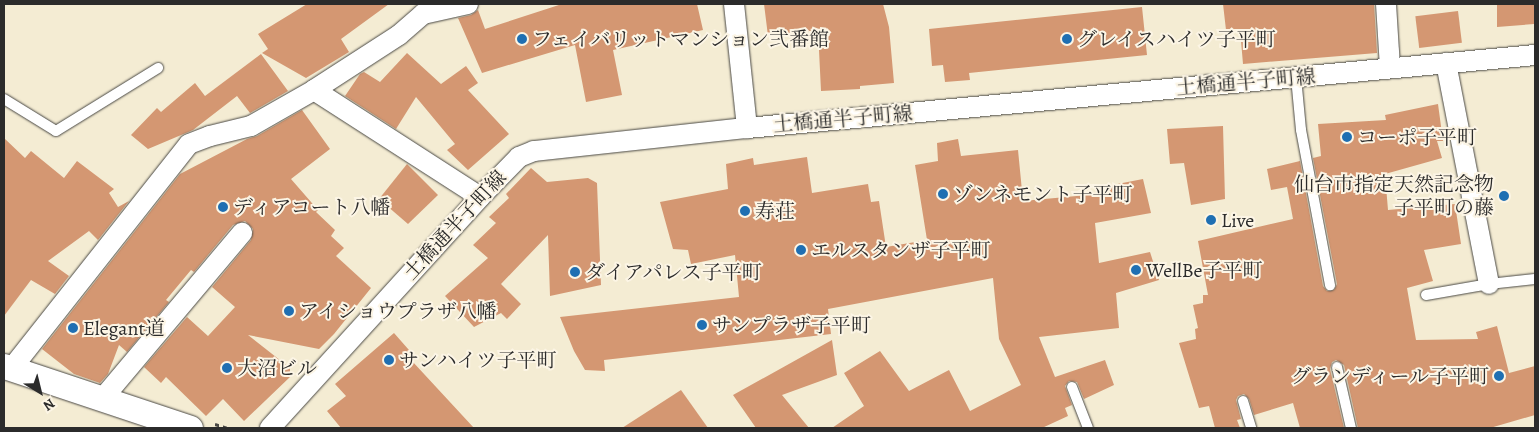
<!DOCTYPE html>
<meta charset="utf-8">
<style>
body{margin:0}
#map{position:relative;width:1539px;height:432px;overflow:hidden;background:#f4ecd3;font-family:Alegreya,"Noto Serif JP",serif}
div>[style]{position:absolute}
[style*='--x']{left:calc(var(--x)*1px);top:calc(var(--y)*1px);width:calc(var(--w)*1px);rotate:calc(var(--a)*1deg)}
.building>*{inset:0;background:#d49772;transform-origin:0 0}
.path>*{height:3px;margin-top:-1.5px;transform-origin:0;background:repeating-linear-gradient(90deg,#494844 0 4px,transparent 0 8px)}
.roads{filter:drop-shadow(0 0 1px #494844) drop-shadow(0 0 1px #494844)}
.service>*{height:10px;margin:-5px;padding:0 5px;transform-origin:5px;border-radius:5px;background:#fff}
.minor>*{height:20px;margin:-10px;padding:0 10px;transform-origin:10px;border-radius:10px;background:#fff}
.tertiary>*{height:25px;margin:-12.5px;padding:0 12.5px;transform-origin:12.5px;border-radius:12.5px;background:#fff}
.dots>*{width:14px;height:14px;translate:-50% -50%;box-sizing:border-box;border:2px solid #fcf5e5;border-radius:50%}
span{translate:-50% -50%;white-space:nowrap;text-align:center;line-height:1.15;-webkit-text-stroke:4px #fcf5e5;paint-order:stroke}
.poi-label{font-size:20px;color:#2b2b2b}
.left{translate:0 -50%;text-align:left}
.right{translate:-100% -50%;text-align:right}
.street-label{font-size:20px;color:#2b2b2b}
.frame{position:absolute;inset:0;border:5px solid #2b2b2b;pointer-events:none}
.north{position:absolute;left:15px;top:367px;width:50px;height:50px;-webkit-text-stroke:4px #fcf5e5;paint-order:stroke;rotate:144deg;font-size:14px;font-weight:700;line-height:20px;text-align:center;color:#2b2b2b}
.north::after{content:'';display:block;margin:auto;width:18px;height:22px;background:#2b2b2b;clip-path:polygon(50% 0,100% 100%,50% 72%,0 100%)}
</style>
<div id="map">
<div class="building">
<i style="clip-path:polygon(307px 4px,389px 4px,341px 39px,349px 52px,306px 78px,262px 53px,268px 49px,258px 34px)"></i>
<i style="clip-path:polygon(562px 4px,697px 4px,703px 30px,613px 50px,622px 95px,586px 102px,575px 45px,482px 73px,458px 18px,471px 15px,478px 10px,485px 29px)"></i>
<i style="clip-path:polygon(764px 4px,883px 4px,889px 27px,894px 83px,860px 86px,860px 89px,821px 91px,818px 30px,768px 36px)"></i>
<i style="clip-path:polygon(1223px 4px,1374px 4px,1377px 53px,1243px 64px,1240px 29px,1226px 30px)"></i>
<i style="clip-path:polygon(1497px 4px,1535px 4px,1534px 24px,1497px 27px)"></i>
<i style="clip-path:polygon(1142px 7px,1147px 55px,969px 73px,970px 80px,945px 82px,943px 65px,932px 66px,929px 29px)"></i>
<i style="left:1458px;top:11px;width:32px;height:43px;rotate:83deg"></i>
<i style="clip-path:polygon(407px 53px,441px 84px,466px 66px,478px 83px,468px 90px,509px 134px,468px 170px,447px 150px,455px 144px,416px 97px,396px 129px,345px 96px,360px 74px,364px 72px,380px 82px)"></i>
<i style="clip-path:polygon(261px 54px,288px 91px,250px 113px,237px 96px,193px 130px,148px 149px,131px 135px,157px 108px,161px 112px,195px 83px,205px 96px)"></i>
<i style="clip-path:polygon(1438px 104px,1443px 141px,1437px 141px,1442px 158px,1385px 174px,1388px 210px,1455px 204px,1461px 244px,1424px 250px,1433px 281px,1407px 288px,1416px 340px,1478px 339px,1476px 332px,1497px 326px,1509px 373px,1535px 366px,1535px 415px,1490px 428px,1358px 428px,1344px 365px,1336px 360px,1332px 362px,1330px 369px,1344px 428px,1300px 428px,1293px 403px,1254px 415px,1249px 399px,1244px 394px,1238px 396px,1236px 400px,1241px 419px,1237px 420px,1240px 428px,1215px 428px,1209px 406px,1199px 408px,1179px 343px,1196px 339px,1195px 329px,1198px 328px,1193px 305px,1203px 303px,1203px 295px,1208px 295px,1198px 241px,1293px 219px,1287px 187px,1271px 190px,1267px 169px,1300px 161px,1323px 286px,1327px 291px,1334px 290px,1337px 284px,1313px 158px,1321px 156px,1318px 124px,1386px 120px,1385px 115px)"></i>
<i style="clip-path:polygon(302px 110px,330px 149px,291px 179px,318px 210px,316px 212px,335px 230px,331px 236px,344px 248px,336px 256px,371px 288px,334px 334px,319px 349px,248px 335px,290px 368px,290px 377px,244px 421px,223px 399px,206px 416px,166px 377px,161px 383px,144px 367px,187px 317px,208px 336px,235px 307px,212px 287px,251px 240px,253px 229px,245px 221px,233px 225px,194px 272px,191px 270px,166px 300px,169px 302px,127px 352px,119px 345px,108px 374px,100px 383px,74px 374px,42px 349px,180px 174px,247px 139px,257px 136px)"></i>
<i style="clip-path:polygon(1223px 126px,1225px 199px,1191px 205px,1184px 163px,1170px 164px,1167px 129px)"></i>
<i style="clip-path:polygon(4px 138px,25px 158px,31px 151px,64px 178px,77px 161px,114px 189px,109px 193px,118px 207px,129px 201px,98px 240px,89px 231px,48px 261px,69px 276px,55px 294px,31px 280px,4px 316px)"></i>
<i style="clip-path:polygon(958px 139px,961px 156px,1018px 150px,1023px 201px,1098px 194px,1097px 188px,1143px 179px,1151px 213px,1095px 223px,1099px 263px,1150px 252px,1159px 280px,1116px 293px,1119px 328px,1039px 337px,1055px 377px,1105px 360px,1114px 385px,1084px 399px,1077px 382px,1069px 381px,1065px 386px,1072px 405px,1065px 408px,1068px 416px,1042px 428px,832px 428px,864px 406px,844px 373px,880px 351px,909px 391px,949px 370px,970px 411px,1021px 385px,999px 339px,993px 278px,828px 309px,831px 334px,604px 360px,605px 371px,585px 370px,574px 351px,560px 317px,739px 297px,735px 255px,691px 264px,688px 250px,673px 249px,660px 202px,728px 189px,726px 164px,753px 158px,754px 165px,807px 157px,812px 193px,868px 184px,871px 202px,879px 201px,886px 247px,927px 240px,915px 165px,938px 161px,937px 143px)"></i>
<i style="clip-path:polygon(407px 164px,438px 195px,408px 224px,379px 199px)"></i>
<i style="clip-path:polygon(531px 168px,547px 182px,588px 178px,597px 183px,601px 285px,550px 296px,548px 235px,501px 284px,521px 304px,507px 319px,501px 313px,474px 327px,445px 296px,488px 258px,473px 245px,496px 223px,489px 217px,509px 198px,506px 194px)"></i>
<i style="clip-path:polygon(394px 333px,416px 358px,412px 361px,474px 428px,341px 428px,327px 411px,346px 396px,335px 384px)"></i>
<i style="clip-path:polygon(832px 340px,837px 375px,782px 395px,809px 428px,756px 428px,733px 395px)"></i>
<i style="clip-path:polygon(681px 390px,708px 428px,622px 428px)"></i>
</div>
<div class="path">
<i style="--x:215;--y:424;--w:14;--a:17"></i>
</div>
<div class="roads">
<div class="service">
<i style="--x:1296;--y:77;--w:53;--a:84.6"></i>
<i style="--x:1301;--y:130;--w:158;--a:79.4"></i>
<i style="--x:4;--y:99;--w:61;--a:31.6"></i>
<i style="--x:56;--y:131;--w:120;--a:-31.7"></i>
<i style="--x:1426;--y:295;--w:64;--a:-9.9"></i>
<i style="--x:1489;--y:284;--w:46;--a:-6.2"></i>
<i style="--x:1337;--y:367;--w:63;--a:77.1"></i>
<i style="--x:1072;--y:387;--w:44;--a:68.7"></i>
<i style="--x:1243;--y:401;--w:28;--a:73"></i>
</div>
<div class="minor">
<i style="--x:734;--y:4;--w:125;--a:84"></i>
<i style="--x:1386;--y:4;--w:64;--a:86.4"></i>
<i style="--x:1446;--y:63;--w:225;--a:79"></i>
<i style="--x:314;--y:90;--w:197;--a:32.8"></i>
<i style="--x:12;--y:368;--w:285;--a:-51.7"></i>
<i style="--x:189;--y:144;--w:22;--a:-21"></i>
<i style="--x:210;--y:136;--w:42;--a:-13.7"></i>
<i style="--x:251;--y:126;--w:73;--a:-29.7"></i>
<i style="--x:314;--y:90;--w:101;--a:-32.9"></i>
<i style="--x:399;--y:35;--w:32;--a:-41"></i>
<i style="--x:423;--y:14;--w:46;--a:-12.5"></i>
<i style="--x:103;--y:398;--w:216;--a:-49.9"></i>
<i style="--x:270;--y:428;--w:312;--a:-47.7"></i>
<i style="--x:480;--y:197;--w:56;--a:-45.7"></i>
<i style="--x:519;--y:157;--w:16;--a:-22"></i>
<i style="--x:534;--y:151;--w:214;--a:-6.2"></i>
<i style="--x:747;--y:128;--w:791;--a:-5.29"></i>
</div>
<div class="tertiary">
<i style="--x:4;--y:366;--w:196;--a:18.4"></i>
</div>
</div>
<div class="dots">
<i style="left:522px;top:39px;background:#1f6fb2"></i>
<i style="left:1067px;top:39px;background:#1f6fb2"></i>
<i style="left:1347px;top:137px;background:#1f6fb2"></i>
<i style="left:943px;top:194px;background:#1f6fb2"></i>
<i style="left:1504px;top:196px;background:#1f6fb2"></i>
<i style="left:223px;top:207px;background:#1f6fb2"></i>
<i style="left:745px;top:211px;background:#1f6fb2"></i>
<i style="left:1211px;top:220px;background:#1f6fb2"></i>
<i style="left:801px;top:250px;background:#1f6fb2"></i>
<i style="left:1136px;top:270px;background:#1f6fb2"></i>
<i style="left:575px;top:272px;background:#1f6fb2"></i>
<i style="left:289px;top:311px;background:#1f6fb2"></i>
<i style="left:702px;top:325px;background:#1f6fb2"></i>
<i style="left:73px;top:328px;background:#1f6fb2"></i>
<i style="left:389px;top:360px;background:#1f6fb2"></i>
<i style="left:227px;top:368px;background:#1f6fb2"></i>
<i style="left:1499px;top:376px;background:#1f6fb2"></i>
</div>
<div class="poi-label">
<span class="left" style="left:532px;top:39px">フェイバリットマンション弐番館</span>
<span class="left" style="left:1077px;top:39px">グレイスハイツ子平町</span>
<span class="left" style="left:1357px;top:137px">コーポ子平町</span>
<span class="right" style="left:1494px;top:196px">仙台市指定天然記念物<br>子平町の藤</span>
<span class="left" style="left:953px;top:194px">ゾンネモント子平町</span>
<span class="left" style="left:233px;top:207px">ディアコート八幡</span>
<span class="left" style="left:755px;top:211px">寿荘</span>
<span class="left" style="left:1221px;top:220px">Live</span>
<span class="left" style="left:811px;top:250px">エルスタンザ子平町</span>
<span class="left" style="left:1146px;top:270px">WellBe子平町</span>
<span class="left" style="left:585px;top:272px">ダイアパレス子平町</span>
<span class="left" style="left:299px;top:311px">アイショウプラザ八幡</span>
<span class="left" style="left:712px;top:325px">サンプラザ子平町</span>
<span class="left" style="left:83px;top:328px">Elegant道</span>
<span class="left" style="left:399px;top:360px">サンハイツ子平町</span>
<span class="left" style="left:237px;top:368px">大沼ビル</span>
<span class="right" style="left:1489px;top:376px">グランディール子平町</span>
</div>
<div class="street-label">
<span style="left:1246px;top:82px;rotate:-5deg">土橋通半子町線</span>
<span style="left:843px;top:119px;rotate:-5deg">土橋通半子町線</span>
<span style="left:455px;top:225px;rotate:-47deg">土橋通半子町線</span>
</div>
<div class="frame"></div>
<div class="north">N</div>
</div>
